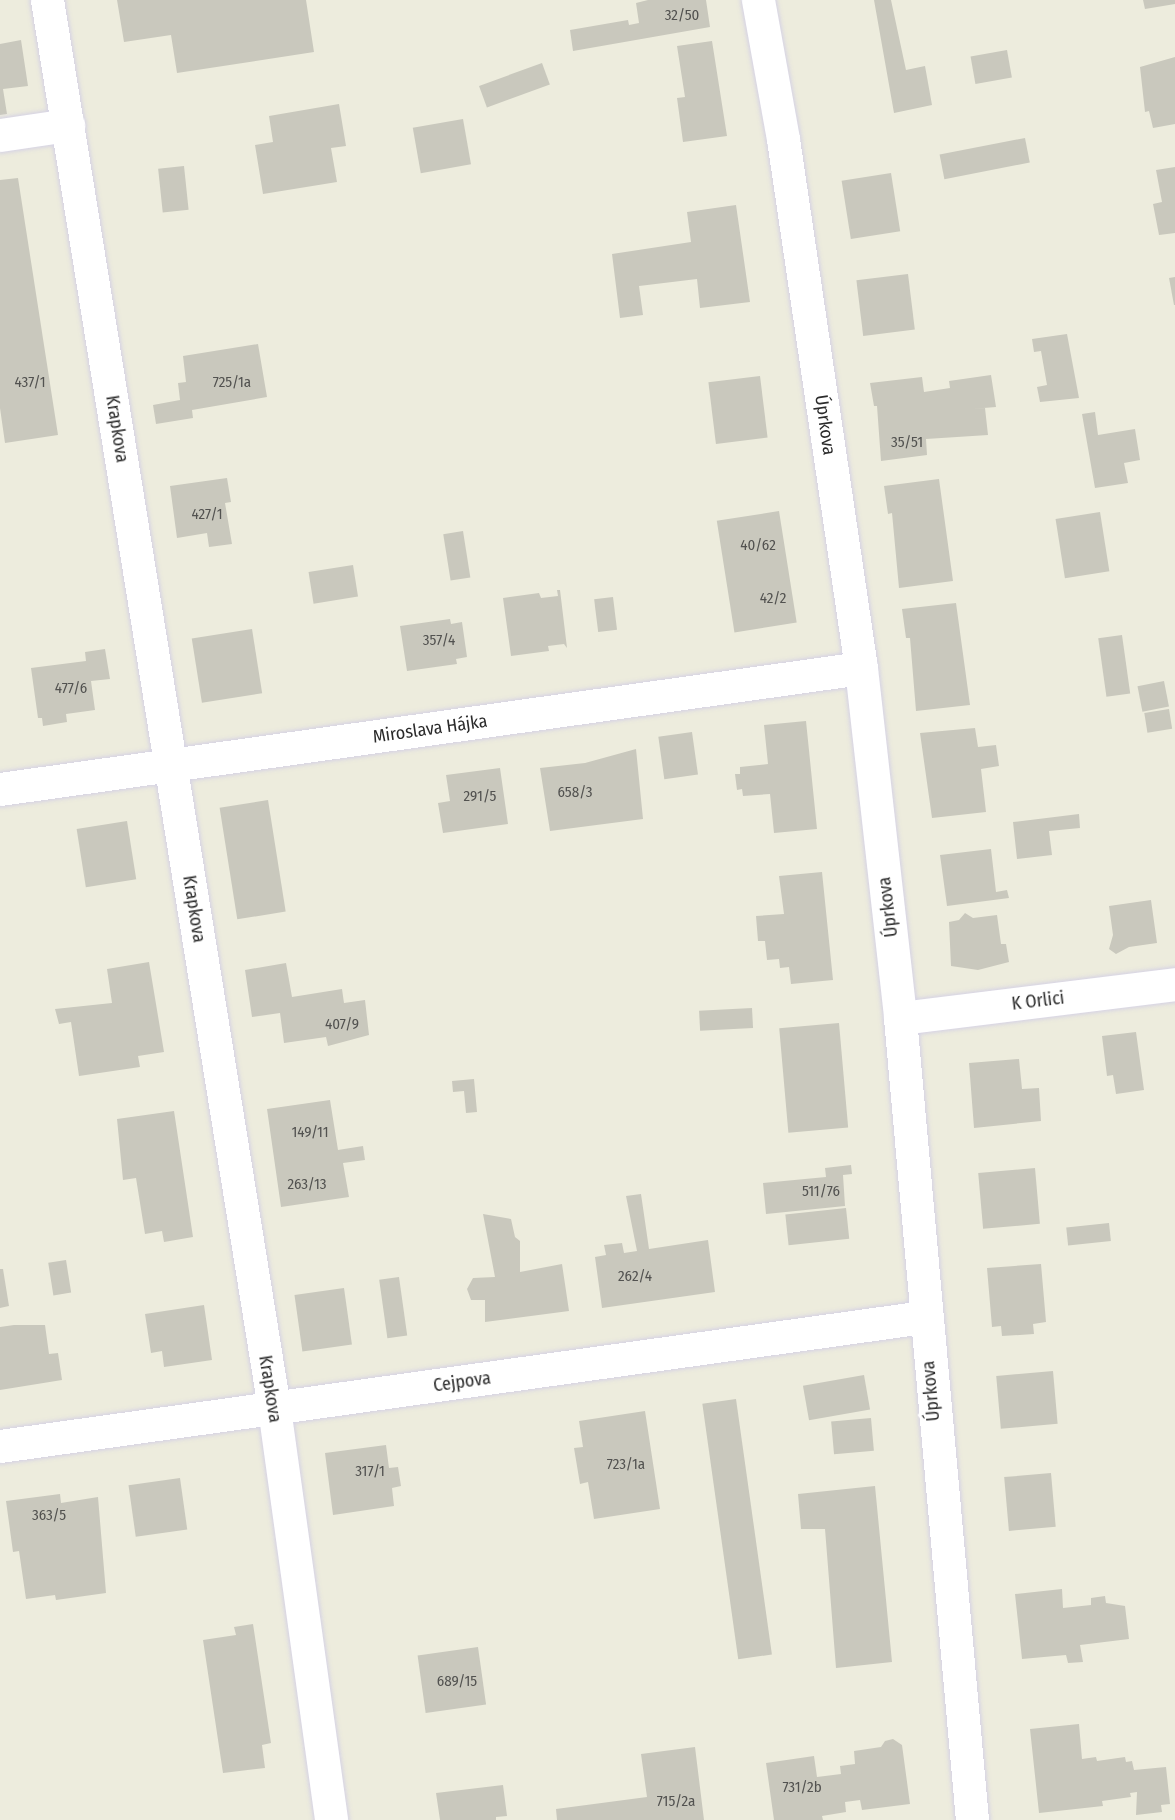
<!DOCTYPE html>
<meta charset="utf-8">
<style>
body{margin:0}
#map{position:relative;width:1175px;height:1820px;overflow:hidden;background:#edecdd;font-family:"Fira Sans Condensed",sans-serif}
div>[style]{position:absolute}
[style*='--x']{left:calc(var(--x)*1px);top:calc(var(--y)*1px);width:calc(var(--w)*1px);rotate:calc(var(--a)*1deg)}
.building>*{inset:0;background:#c9c8bd;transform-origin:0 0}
.roads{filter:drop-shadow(0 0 2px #d5d2e4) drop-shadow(0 0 2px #d5d2e4)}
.minor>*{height:33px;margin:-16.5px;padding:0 16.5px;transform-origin:16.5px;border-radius:16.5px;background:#fff}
span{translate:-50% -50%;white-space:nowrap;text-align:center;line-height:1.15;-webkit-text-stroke:6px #fff;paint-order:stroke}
.number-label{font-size:15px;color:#525250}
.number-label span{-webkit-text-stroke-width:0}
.street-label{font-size:18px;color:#2b2b2b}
</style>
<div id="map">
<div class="building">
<i style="clip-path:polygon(117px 0,306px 0,314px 52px,177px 73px,171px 35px,124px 42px)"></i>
<i style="clip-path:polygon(648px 0,706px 0,710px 27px,573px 51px,570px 30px,628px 20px,629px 25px,639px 23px,636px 3px)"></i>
<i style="clip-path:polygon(874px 0,891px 0,906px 70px,925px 66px,932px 105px,894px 113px)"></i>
<i style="clip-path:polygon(1143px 0,1175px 0,1175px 4px,1145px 9px)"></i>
<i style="clip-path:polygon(21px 40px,28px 86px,3px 89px,7px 114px,0 115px,0 44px)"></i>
<i style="clip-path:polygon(712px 41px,727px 136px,683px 142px,677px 98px,685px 97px,677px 46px)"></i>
<i style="left:1007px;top:50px;width:28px;height:37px;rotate:80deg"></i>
<i style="clip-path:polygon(1175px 57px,1175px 124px,1153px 128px,1149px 111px,1145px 112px,1140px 67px)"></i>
<i style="left:542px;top:63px;width:23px;height:67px;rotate:70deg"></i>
<i style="clip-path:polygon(339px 104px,346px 146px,331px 148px,337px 182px,263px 194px,255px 145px,273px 142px,269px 116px)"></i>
<i style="left:463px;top:119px;width:46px;height:51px;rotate:80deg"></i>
<i style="left:1025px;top:138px;width:25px;height:87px;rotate:79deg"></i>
<i style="left:184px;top:166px;width:44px;height:26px;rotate:84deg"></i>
<i style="clip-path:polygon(1175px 167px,1175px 233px,1159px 235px,1153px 204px,1162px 202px,1156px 170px)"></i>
<i style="left:891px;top:173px;width:59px;height:50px;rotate:81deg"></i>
<i style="clip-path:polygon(18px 178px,58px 435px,5px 443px,0 408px,0 180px)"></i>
<i style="clip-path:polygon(736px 205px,750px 302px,700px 308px,697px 279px,639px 286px,643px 315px,620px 318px,612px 254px,691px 242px,687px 212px)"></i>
<i style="left:908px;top:274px;width:56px;height:52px;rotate:83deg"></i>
<i style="clip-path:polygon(1175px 277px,1175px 305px,1174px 305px,1169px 278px)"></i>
<i style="clip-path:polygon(1067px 334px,1079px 398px,1040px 402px,1037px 387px,1047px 385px,1041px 351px,1034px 352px,1032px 339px)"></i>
<i style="clip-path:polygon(258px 344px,267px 397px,192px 410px,193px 418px,156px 424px,153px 405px,180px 400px,178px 383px,186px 382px,183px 356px)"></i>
<i style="clip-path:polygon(991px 375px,996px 407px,971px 409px,985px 408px,988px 435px,926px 439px,927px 455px,881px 461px,877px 406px,874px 406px,870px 383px,922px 377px,924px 392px,950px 388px,949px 381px)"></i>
<i style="left:760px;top:376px;width:62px;height:52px;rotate:83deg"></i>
<i style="clip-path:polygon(1095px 412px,1098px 435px,1135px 429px,1140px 460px,1124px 463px,1128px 483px,1095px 488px,1082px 414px)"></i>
<i style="clip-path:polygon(227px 478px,231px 502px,225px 503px,232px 544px,209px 547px,207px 533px,177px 538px,170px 486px)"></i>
<i style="clip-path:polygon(939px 479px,953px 581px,899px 588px,892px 513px,888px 514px,884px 486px)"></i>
<i style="left:779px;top:511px;width:113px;height:63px;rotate:81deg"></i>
<i style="left:1100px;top:512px;width:60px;height:45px;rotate:81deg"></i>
<i style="left:463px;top:531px;width:47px;height:20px;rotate:81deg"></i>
<i style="left:353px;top:565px;width:32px;height:45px;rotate:81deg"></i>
<i style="clip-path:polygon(557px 590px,560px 590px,567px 648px,564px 644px,548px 646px,549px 651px,511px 656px,503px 598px,539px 593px,541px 598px,558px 596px)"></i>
<i style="left:613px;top:597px;width:33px;height:19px;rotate:83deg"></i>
<i style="clip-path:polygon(956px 603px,970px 705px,916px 711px,910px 638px,906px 638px,902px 609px)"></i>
<i style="clip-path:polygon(450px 619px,451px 624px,462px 622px,467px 657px,456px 659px,457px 664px,407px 671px,400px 626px)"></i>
<i style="left:252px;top:629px;width:65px;height:61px;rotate:81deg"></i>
<i style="left:1122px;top:635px;width:59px;height:24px;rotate:82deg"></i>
<i style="clip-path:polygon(105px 649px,110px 679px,91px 681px,95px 710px,66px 714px,67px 722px,43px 726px,42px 718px,38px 718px,31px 668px,86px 661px,85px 652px)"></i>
<i style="left:1164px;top:681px;width:26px;height:27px;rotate:79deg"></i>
<i style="left:1169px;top:709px;width:20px;height:25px;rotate:81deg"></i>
<i style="clip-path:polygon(806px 721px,817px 829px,774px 833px,770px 794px,743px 796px,742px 789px,737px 790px,735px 774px,740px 774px,740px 767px,768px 764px,764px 725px)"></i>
<i style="clip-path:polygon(975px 728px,978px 747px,996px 745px,999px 766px,981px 769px,986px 812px,932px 818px,920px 733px)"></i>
<i style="left:692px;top:732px;width:43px;height:34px;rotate:82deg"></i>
<i style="clip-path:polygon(636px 749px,643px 819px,550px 831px,540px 768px,585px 763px)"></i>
<i style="clip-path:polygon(500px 768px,508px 824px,443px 833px,438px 803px,450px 801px,446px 775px)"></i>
<i style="left:268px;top:800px;width:113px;height:49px;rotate:81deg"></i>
<i style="clip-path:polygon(1079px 814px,1080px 828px,1049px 831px,1052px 855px,1017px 859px,1013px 822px)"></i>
<i style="left:127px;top:821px;width:59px;height:51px;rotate:81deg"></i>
<i style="clip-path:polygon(991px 849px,996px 892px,1007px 890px,1009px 898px,947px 906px,940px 855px)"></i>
<i style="clip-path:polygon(822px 872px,833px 980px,791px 984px,789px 967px,780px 968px,779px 959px,767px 960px,765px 941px,758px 941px,756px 916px,784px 914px,779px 876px)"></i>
<i style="clip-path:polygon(1151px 900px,1157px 943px,1129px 947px,1116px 954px,1109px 949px,1113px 935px,1109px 906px)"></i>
<i style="clip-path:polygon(965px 913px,973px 918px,997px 915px,1001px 944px,1006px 944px,1009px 962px,978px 970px,951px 966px,949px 922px,959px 920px)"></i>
<i style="clip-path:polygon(149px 962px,164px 1052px,138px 1056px,140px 1067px,79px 1076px,71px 1022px,59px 1024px,55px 1009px,112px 1003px,107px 969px)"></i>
<i style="clip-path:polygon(286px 963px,292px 997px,342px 989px,344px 1003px,365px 1000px,369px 1035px,328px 1046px,326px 1037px,284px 1043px,280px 1013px,252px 1017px,245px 970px)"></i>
<i style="left:752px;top:1008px;width:20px;height:53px;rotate:87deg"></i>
<i style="left:839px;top:1023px;width:105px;height:60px;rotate:85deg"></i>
<i style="clip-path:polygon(1136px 1032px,1144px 1090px,1116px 1094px,1113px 1075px,1107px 1076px,1102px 1036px)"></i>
<i style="clip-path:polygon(1019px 1059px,1022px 1089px,1039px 1088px,1041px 1121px,974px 1128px,969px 1063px)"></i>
<i style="clip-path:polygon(474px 1079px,477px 1112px,466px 1113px,464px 1091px,453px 1092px,452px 1081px)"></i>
<i style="clip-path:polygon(330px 1100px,338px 1150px,363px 1146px,365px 1160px,343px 1163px,349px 1197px,281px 1207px,267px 1109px)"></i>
<i style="clip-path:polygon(174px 1111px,193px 1237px,164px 1242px,162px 1231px,145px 1234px,136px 1178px,123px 1180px,117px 1119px)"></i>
<i style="clip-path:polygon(851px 1165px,852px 1174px,843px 1175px,845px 1206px,766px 1214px,763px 1183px,826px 1177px,825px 1168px)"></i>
<i style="left:1035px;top:1168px;width:56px;height:57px;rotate:85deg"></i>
<i style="clip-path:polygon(641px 1194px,649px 1249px,708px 1240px,715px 1292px,602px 1308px,595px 1257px,606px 1255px,604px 1245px,622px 1243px,624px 1253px,637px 1251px,626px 1196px)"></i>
<i style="left:846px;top:1208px;width:31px;height:61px;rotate:84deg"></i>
<i style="clip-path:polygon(483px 1214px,511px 1219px,515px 1237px,520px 1241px,520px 1272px,562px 1264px,569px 1311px,485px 1322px,485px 1300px,471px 1300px,467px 1289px,473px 1278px,495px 1277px)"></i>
<i style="left:1109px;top:1223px;width:18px;height:43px;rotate:84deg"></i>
<i style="left:66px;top:1260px;width:33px;height:18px;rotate:81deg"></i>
<i style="clip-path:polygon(1041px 1264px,1046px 1322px,1033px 1324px,1034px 1334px,1002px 1336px,1001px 1326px,992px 1327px,987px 1268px)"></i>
<i style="clip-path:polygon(0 1269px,3px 1269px,9px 1306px,0 1308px)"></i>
<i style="left:399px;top:1277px;width:59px;height:20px;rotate:82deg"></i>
<i style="left:344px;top:1288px;width:57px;height:50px;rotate:82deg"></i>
<i style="clip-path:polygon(204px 1305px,212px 1360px,164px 1367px,162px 1351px,151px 1353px,145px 1314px)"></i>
<i style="clip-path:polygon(14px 1325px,45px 1325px,49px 1354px,58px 1353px,62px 1380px,0 1390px,0 1327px)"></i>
<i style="left:1053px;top:1371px;width:53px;height:57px;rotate:85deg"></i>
<i style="left:864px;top:1375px;width:35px;height:62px;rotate:80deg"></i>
<i style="left:736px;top:1399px;width:258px;height:34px;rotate:82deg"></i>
<i style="clip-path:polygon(645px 1411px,660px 1509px,594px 1519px,588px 1482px,580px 1484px,574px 1448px,583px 1447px,579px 1421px)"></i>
<i style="left:871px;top:1418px;width:33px;height:40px;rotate:85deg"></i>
<i style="clip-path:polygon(386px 1445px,389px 1468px,398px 1467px,401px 1486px,392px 1488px,394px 1506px,333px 1515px,325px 1453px)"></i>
<i style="left:1051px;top:1473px;width:54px;height:47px;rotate:85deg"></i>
<i style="left:180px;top:1478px;width:52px;height:52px;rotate:82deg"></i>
<i style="clip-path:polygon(875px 1486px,892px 1662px,836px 1668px,825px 1529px,801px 1529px,798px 1494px)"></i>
<i style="clip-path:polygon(60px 1494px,61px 1503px,98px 1497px,106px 1593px,56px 1600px,55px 1595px,26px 1599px,19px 1551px,13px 1552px,6px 1501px)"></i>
<i style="clip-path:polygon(1062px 1589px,1063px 1608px,1091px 1605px,1091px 1598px,1105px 1596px,1106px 1603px,1125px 1606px,1129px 1639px,1080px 1645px,1083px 1662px,1068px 1663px,1066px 1655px,1022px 1659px,1015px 1594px)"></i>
<i style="clip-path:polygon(253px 1624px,271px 1743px,262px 1745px,265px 1768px,223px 1773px,203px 1640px,236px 1635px,234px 1627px)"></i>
<i style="left:478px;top:1647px;width:58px;height:61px;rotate:82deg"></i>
<i style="clip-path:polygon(1079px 1724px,1082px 1759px,1096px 1757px,1097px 1761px,1125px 1757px,1126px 1762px,1132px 1761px,1134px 1770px,1166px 1767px,1170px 1804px,1161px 1805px,1162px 1812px,1136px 1815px,1137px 1792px,1130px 1793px,1131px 1797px,1102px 1801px,1103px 1806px,1039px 1813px,1030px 1729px)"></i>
<i style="clip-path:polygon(893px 1739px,902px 1745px,910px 1804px,862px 1810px,860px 1800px,845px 1802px,846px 1812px,822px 1816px,823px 1820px,774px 1820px,766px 1763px,814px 1756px,817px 1777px,841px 1774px,840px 1766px,855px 1764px,854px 1751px,881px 1747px,885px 1741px)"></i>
<i style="clip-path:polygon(695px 1747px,704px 1820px,557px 1820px,556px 1809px,647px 1797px,641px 1754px)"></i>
<i style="clip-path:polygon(503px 1785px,507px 1816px,496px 1817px,496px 1820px,440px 1820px,436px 1793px)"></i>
</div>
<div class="roads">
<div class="minor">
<i style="--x:47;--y:0;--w:1426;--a:80.84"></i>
<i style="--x:274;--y:1408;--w:416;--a:82.1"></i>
<i style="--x:758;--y:0;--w:141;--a:79.8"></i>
<i style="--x:783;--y:139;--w:535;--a:81.61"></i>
<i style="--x:861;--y:668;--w:352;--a:83.6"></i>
<i style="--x:900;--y:1018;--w:805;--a:84.87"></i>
<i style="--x:0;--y:135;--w:69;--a:-8.4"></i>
<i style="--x:0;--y:789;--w:869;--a:-8"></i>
<i style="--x:900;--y:1018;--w:277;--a:-7"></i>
<i style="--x:0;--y:1446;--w:933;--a:-7.95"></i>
</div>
</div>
<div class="number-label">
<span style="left:682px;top:16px">32/50</span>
<span style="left:30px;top:383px">437/1</span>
<span style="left:232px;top:383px">725/1a</span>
<span style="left:907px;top:443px">35/51</span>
<span style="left:207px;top:515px">427/1</span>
<span style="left:758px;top:546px">40/62</span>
<span style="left:773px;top:599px">42/2</span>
<span style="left:439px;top:641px">357/4</span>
<span style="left:71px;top:689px">477/6</span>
<span style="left:575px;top:793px">658/3</span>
<span style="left:480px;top:797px">291/5</span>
<span style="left:342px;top:1025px">407/9</span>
<span style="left:310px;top:1133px">149/11</span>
<span style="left:307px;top:1185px">263/13</span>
<span style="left:821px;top:1192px">511/76</span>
<span style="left:635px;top:1277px">262/4</span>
<span style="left:626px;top:1465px">723/1a</span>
<span style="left:370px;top:1472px">317/1</span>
<span style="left:49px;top:1516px">363/5</span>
<span style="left:457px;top:1682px">689/15</span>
<span style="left:802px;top:1788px">731/2b</span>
<span style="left:676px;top:1802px">715/2a</span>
</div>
<div class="street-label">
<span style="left:825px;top:425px;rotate:82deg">Úprkova</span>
<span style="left:117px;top:429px;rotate:81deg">Krapkova</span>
<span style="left:430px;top:729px;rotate:-8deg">Miroslava Hájka</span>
<span style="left:888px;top:907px;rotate:-97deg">Úprkova</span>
<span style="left:194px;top:909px;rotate:81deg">Krapkova</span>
<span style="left:1038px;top:1001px;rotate:-7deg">K Orlici</span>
<span style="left:462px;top:1382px;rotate:-8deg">Cejpova</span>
<span style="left:270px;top:1389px;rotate:81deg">Krapkova</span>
<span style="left:931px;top:1391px;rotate:-95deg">Úprkova</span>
</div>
</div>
